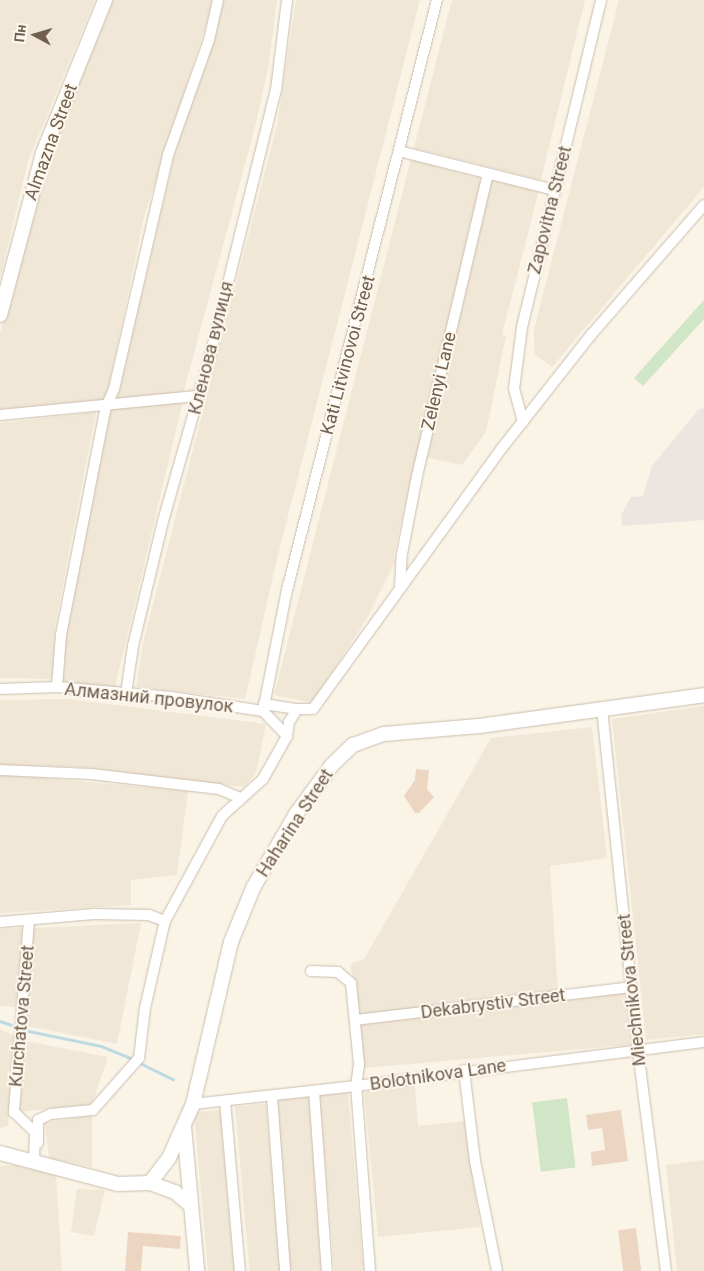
<!DOCTYPE html>
<meta charset="utf-8">
<style>
body{margin:0}
#map{position:relative;width:704px;height:1271px;overflow:hidden;background:#faf4e7;font-family:Roboto,sans-serif}
div>[style]{position:absolute}
[style*='--x']{left:calc(var(--x)*1px);top:calc(var(--y)*1px);width:calc(var(--w)*1px);rotate:calc(var(--a)*1deg)}
.residential>*{inset:0;background:#f1e7d6;transform-origin:0 0}
.industrial>*{inset:0;background:#ebe6e0}
.green>*{inset:0;background:#d1e6c7;transform-origin:0 0}
.stream>*{height:2.5px;margin:-1.25px;padding:0 1.25px;transform-origin:1.25px;border-radius:1.25px;background:#bdd9e2}
.building>*{inset:0;background:#edd6c1;transform-origin:0 0}
.roads{filter:drop-shadow(0 0 1px #cbbdae) drop-shadow(0 0 1px #cbbdae)}
.street>*{height:10px;margin:-5px;padding:0 5px;transform-origin:5px;border-radius:5px;background:#fff}
.secondary>*{height:14px;margin:-7px;padding:0 7px;transform-origin:7px;border-radius:7px;background:#fff}
span{translate:-50% -50%;white-space:nowrap;text-align:center;line-height:1.15;-webkit-text-stroke:4px #fdf8ed;paint-order:stroke}
.street-label{font-size:18px;color:#715e4e}
.north{position:absolute;left:10px;top:10px;width:50px;height:50px;-webkit-text-stroke:4px #fdf8ed;paint-order:stroke;rotate:276deg;font-size:14px;font-weight:700;line-height:20px;text-align:center;color:#715e4e}
.north::after{content:'';display:block;margin:auto;width:18px;height:22px;background:#715e4e;clip-path:polygon(50% 0,100% 100%,50% 72%,0 100%)}
</style>
<div id="map">
<div class="residential">
<i style="clip-path:polygon(0 0,95px 0,28px 161px,0 279px)"></i>
<i style="clip-path:polygon(112px 0,214px 0,144px 217px,106px 400px,0 411px,0 333px,49px 153px)"></i>
<i style="clip-path:polygon(223px 0,277px 0,269px 64px,255px 127px,183px 394px,117px 398px,176px 148px,211px 48px)"></i>
<i style="clip-path:polygon(296px 0,420px 0,278px 555px,245px 699px,136px 687px,143px 643px,277px 125px)"></i>
<i style="clip-path:polygon(452px 0,585px 0,541px 180px,414px 148px)"></i>
<i style="clip-path:polygon(619px 0,704px 0,704px 187px,552px 367px,534px 354px,534px 329px)"></i>
<i style="clip-path:polygon(411px 159px,479px 178px,482px 185px,400px 526px,393px 559px,396px 560px,366px 620px,312px 703px,274px 695px)"></i>
<i style="clip-path:polygon(490px 179px,539px 190px,502px 335px,506px 336px,486px 432px,462px 465px,424px 457px)"></i>
<i style="clip-path:polygon(183px 401px,115px 687px,63px 682px,64px 644px,97px 463px,112px 406px)"></i>
<i style="clip-path:polygon(96px 412px,55px 626px,54px 674px,50px 679px,0 678px,0 423px)"></i>
<i style="clip-path:polygon(68px 699px,266px 724px,256px 773px,244px 787px,79px 767px,0 765px,0 700px)"></i>
<i style="clip-path:polygon(704px 706px,704px 1034px,646px 1040px,612px 719px)"></i>
<i style="clip-path:polygon(592px 727px,607px 858px,550px 866px,558px 992px,360px 1015px,350px 964px,364px 959px,491px 738px)"></i>
<i style="clip-path:polygon(0 774px,188px 791px,177px 875px,131px 880px,131px 905px,0 913px)"></i>
<i style="clip-path:polygon(141px 923px,117px 1044px,27px 1026px,33px 928px)"></i>
<i style="clip-path:polygon(23px 928px,16px 1007px,0 1006px,0 929px)"></i>
<i style="left:625px;top:992px;width:53px;height:269px;rotate:85deg"></i>
<i style="clip-path:polygon(0 1030px,15px 1035px,8px 1126px,0 1128px)"></i>
<i style="clip-path:polygon(26px 1041px,108px 1057px,92px 1104px,19px 1112px)"></i>
<i style="clip-path:polygon(415px 1085px,418px 1126px,465px 1121px,480px 1227px,378px 1237px,364px 1092px)"></i>
<i style="left:348px;top:1093px;width:179px;height:29px;rotate:85deg"></i>
<i style="left:311px;top:1097px;width:174px;height:34px;rotate:86deg"></i>
<i style="left:266px;top:1104px;width:168px;height:31px;rotate:85deg"></i>
<i style="left:220px;top:1110px;width:162px;height:26px;rotate:85deg"></i>
<i style="clip-path:polygon(92px 1115px,92px 1167px,49px 1158px,45px 1123px)"></i>
<i style="clip-path:polygon(704px 1160px,704px 1271px,677px 1271px,666px 1165px)"></i>
<i style="clip-path:polygon(14px 1165px,56px 1175px,62px 1271px,0 1271px,0 1166px)"></i>
<i style="clip-path:polygon(77px 1189px,105px 1190px,94px 1236px,71px 1232px)"></i>
</div>
<div class="industrial">
<i style="clip-path:polygon(704px 408px,704px 520px,622px 526px,621px 515px,631px 497px,643px 496px,652px 466px,698px 410px)"></i>
</div>
<div class="green">
<i style="clip-path:polygon(704px 300px,704px 319px,643px 386px,634px 378px)"></i>
<i style="left:567px;top:1098px;width:70px;height:35px;rotate:83deg"></i>
</div>
<div class="stream">
<i style="--x:0;--y:1021;--w:18;--a:19"></i>
<i style="--x:24;--y:1030;--w:79;--a:11.7"></i>
<i style="--x:101;--y:1046;--w:35;--a:22"></i>
<i style="--x:138;--y:1062;--w:39;--a:26"></i>
</div>
<div class="building">
<i style="clip-path:polygon(416px 769px,429px 770px,427px 789px,434px 797px,419px 813px,415px 813px,404px 796px,415px 780px)"></i>
<i style="clip-path:polygon(621px 1110px,628px 1161px,592px 1166px,591px 1152px,605px 1150px,602px 1128px,588px 1130px,586px 1115px)"></i>
<i style="left:636px;top:1228px;width:43px;height:18px;rotate:83deg"></i>
<i style="clip-path:polygon(128px 1232px,181px 1236px,180px 1249px,143px 1246px,141px 1271px,125px 1271px)"></i>
</div>
<div class="roads">
<div class="street">
<i style="--x:399;--y:151;--w:160;--a:14.1"></i>
<i style="--x:0;--y:415;--w:200;--a:-5.5"></i>
<i style="--x:523;--y:422;--w:34;--a:-105"></i>
<i style="--x:514;--y:389;--w:63;--a:-82.6"></i>
<i style="--x:522;--y:327;--w:336;--a:-76.4"></i>
<i style="--x:400;--y:587;--w:33;--a:-87"></i>
<i style="--x:402;--y:554;--w:79;--a:-79.1"></i>
<i style="--x:417;--y:476;--w:310;--a:-76.8"></i>
<i style="--x:57;--y:687;--w:52;--a:-85.6"></i>
<i style="--x:61;--y:635;--w:229;--a:-78.9"></i>
<i style="--x:105;--y:410;--w:23;--a:-67"></i>
<i style="--x:114;--y:389;--w:240;--a:-77"></i>
<i style="--x:168;--y:155;--w:122;--a:-70.4"></i>
<i style="--x:209;--y:40;--w:41;--a:-77.3"></i>
<i style="--x:0;--y:689;--w:57;--a:-2"></i>
<i style="--x:57;--y:687;--w:114;--a:5"></i>
<i style="--x:171;--y:697;--w:93;--a:8.7"></i>
<i style="--x:263;--y:711;--w:35;--a:46"></i>
<i style="--x:126;--y:694;--w:49;--a:-81.7"></i>
<i style="--x:133;--y:646;--w:129;--a:-76.5"></i>
<i style="--x:163;--y:521;--w:172;--a:-74.1"></i>
<i style="--x:210;--y:356;--w:274;--a:-76.1"></i>
<i style="--x:276;--y:90;--w:91;--a:-83"></i>
<i style="--x:264;--y:704;--w:33;--a:9"></i>
<i style="--x:602;--y:709;--w:343;--a:84"></i>
<i style="--x:638;--y:1050;--w:223;--a:82.8"></i>
<i style="--x:263;--y:711;--w:123;--a:-78.8"></i>
<i style="--x:287;--y:590;--w:609;--a:-75.74"></i>
<i style="--x:0;--y:770;--w:91;--a:2.5"></i>
<i style="--x:91;--y:774;--w:129;--a:6.7"></i>
<i style="--x:219;--y:789;--w:23;--a:23"></i>
<i style="--x:29;--y:920;--w:193;--a:94.5"></i>
<i style="--x:14;--y:1112;--w:29;--a:44"></i>
<i style="--x:35;--y:1132;--w:29;--a:92"></i>
<i style="--x:0;--y:922;--w:94;--a:-4.9"></i>
<i style="--x:94;--y:914;--w:55;--a:1"></i>
<i style="--x:149;--y:915;--w:17;--a:21"></i>
<i style="--x:355;--y:1020;--w:279;--a:-6.8"></i>
<i style="--x:464;--y:1070;--w:92;--a:83.1"></i>
<i style="--x:475;--y:1161;--w:112;--a:78.7"></i>
<i style="--x:314;--y:1091;--w:180;--a:85.9"></i>
<i style="--x:272;--y:1097;--w:174;--a:85.7"></i>
<i style="--x:225;--y:1101;--w:171;--a:85"></i>
<i style="--x:193;--y:1104;--w:164;--a:-6.3"></i>
<i style="--x:356;--y:1086;--w:22;--a:-82"></i>
<i style="--x:359;--y:1064;--w:81;--a:-95.6"></i>
<i style="--x:351;--y:983;--w:17;--a:-140"></i>
<i style="--x:338;--y:972;--w:27;--a:-178"></i>
<i style="--x:38;--y:1143;--w:23;--a:-90"></i>
<i style="--x:38;--y:1120;--w:14;--a:-25"></i>
<i style="--x:51;--y:1114;--w:42;--a:-5.4"></i>
<i style="--x:93;--y:1110;--w:69;--a:-48.5"></i>
<i style="--x:139;--y:1058;--w:50;--a:-83.2"></i>
<i style="--x:145;--y:1008;--w:89;--a:-77.1"></i>
<i style="--x:165;--y:921;--w:119;--a:-61.5"></i>
<i style="--x:222;--y:816;--w:55;--a:-42.1"></i>
<i style="--x:263;--y:779;--w:49;--a:-60.8"></i>
<i style="--x:287;--y:736;--w:14;--a:-82"></i>
<i style="--x:289;--y:722;--w:15;--a:-58"></i>
<i style="--x:297;--y:709;--w:16;--a:0"></i>
<i style="--x:313;--y:709;--w:322;--a:-54.1"></i>
<i style="--x:502;--y:448;--w:144;--a:-51.8"></i>
<i style="--x:591;--y:335;--w:172;--a:-49"></i>
<i style="--x:370;--y:1271;--w:186;--a:-94.3"></i>
<i style="--x:356;--y:1086;--w:351;--a:-7.2"></i>
</div>
<div class="secondary">
<i style="--x:0;--y:315;--w:168;--a:-75.1"></i>
<i style="--x:43;--y:153;--w:165;--a:-67.9"></i>
<i style="--x:184;--y:1127;--w:145;--a:84.8"></i>
<i style="--x:0;--y:1153;--w:122;--a:14.7"></i>
<i style="--x:118;--y:1184;--w:32;--a:-2"></i>
<i style="--x:150;--y:1183;--w:27;--a:20"></i>
<i style="--x:175;--y:1192;--w:21;--a:41"></i>
<i style="--x:150;--y:1183;--w:31;--a:-53"></i>
<i style="--x:169;--y:1158;--w:59;--a:-66"></i>
<i style="--x:193;--y:1104;--w:166;--a:-76.8"></i>
<i style="--x:231;--y:942;--w:58;--a:-67.8"></i>
<i style="--x:253;--y:888;--w:86;--a:-59.8"></i>
<i style="--x:296;--y:814;--w:61;--a:-53.7"></i>
<i style="--x:332;--y:765;--w:29;--a:-44"></i>
<i style="--x:353;--y:745;--w:33;--a:-20"></i>
<i style="--x:384;--y:734;--w:95;--a:-4.8"></i>
<i style="--x:479;--y:726;--w:227;--a:-7.8"></i>
</div>
</div>
<div class="street-label">
<span style="left:51px;top:142px;rotate:-70deg">Almazna Street</span>
<span style="left:550px;top:210px;rotate:-76deg">Zapovitna Street</span>
<span style="left:211px;top:348px;rotate:-76deg">Кленова вулиця</span>
<span style="left:348px;top:355px;rotate:-75deg">Kati Litvinovoi Street</span>
<span style="left:439px;top:381px;rotate:-77deg">Zelenyi Lane</span>
<span style="left:149px;top:698px;rotate:6deg">Алмазний провулок</span>
<span style="left:295px;top:823px;rotate:-57deg">Haharina Street</span>
<span style="left:632px;top:990px;rotate:-96deg">Miechnikova Street</span>
<span style="left:493px;top:1004px;rotate:-7deg">Dekabrystiv Street</span>
<span style="left:22px;top:1016px;rotate:-85deg">Kurchatova Street</span>
<span style="left:438px;top:1075px;rotate:-8deg">Bolotnikova Lane</span>
</div>
<div class="north">Пн</div>
</div>
